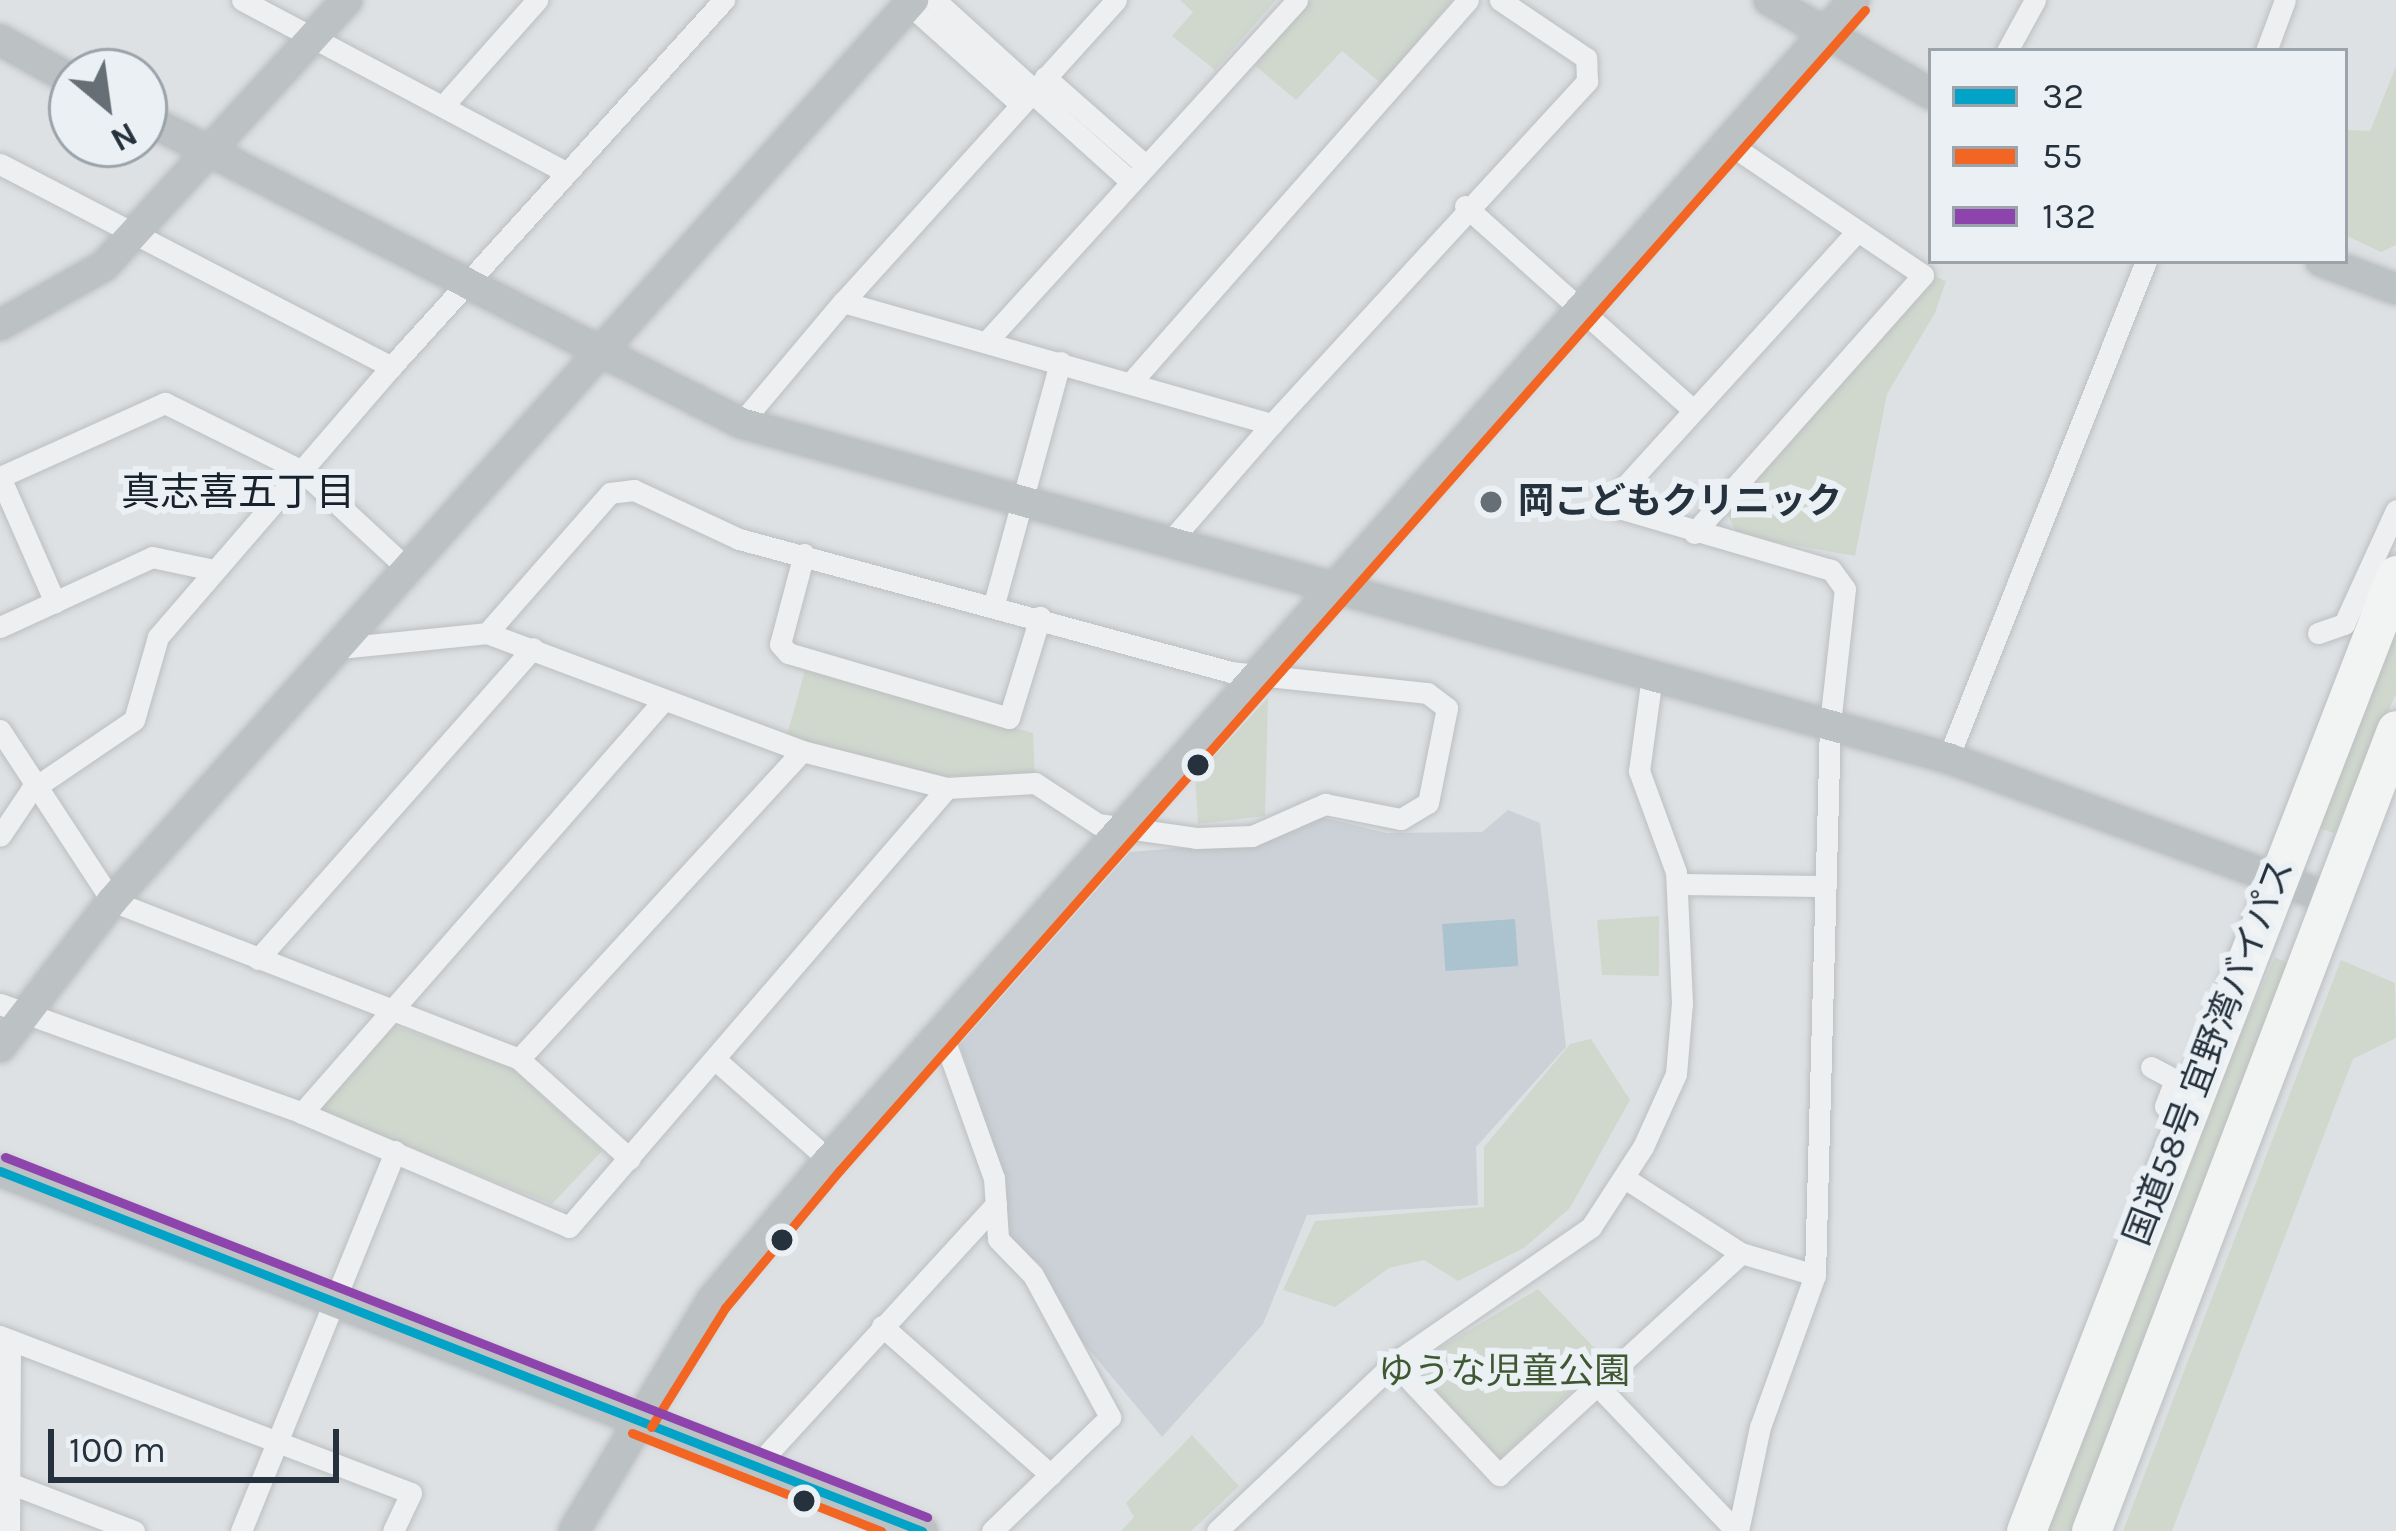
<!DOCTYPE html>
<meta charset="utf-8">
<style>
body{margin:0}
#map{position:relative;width:2396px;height:1531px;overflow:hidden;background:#dee1e3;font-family:Karla,"Noto Sans JP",sans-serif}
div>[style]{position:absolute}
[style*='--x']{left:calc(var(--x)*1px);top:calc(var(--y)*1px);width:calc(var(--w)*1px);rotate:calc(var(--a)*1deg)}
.built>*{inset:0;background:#cbd1d7}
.green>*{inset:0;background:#d0d8ce}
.water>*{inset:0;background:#abc2cf;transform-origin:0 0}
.roads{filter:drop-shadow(0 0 3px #bcbfc1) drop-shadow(0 0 3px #bcbfc1)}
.street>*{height:21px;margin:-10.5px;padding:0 10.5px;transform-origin:10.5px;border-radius:10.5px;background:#edeff0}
.secondary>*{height:30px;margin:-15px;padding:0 15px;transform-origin:15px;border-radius:15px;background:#bcc1c3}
.highway>*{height:39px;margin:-19.5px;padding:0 19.5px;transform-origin:19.5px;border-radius:19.5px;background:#f2f4f4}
.bus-1>*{height:9px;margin:-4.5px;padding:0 4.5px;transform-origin:4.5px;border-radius:4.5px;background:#02a3c7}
.bus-2>*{height:9px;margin:-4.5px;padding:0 4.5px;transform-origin:4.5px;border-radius:4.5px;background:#f26522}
.bus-3>*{height:9px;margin:-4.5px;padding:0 4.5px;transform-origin:4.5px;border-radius:4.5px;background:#8e44ad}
.dots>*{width:33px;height:33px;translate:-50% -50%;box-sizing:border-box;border:6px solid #eaf0f4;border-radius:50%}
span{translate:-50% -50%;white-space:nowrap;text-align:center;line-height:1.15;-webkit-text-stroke:12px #eaf0f4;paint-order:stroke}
.poi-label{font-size:36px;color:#25313c;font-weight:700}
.left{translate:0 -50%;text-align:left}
.street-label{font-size:36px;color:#25313c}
.park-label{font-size:36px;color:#3f5832}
.neighbourhood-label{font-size:39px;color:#18222c}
.legend{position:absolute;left:1928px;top:48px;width:420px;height:216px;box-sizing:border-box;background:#eaf0f4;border:3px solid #9ba4aa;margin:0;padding:15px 21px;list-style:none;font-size:36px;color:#25313c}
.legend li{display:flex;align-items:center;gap:24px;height:60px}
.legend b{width:60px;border:3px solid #9ba4aa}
.north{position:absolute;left:48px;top:48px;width:120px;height:120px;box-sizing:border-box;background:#eaf0f4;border:3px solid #9ba4aa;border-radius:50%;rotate:151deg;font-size:33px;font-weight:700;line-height:48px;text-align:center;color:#25313c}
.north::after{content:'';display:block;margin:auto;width:42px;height:54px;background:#666f76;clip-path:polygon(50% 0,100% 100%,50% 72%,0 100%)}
.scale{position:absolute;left:48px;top:1429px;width:291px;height:54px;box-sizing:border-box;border:6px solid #25313c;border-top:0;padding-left:15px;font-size:36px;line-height:42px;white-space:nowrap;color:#25313c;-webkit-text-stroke:9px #eaf0f4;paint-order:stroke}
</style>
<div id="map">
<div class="built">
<i style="clip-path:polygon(1508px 810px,1540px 823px,1566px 1047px,1476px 1147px,1478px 1205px,1307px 1215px,1263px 1324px,1162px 1437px,1076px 1334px,1040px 1265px,1006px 1236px,1004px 1184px,960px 1044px,1130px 852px,1251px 842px,1317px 816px,1387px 833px,1482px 832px)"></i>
</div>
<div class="green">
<i style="clip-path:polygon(1180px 0,1276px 0,1215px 70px,1172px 36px,1193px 12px)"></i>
<i style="clip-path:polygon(1311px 0,1452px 0,1382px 84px,1342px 51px,1296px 100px,1253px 64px)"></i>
<i style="clip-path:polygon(2396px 66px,2396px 245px,2381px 252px,2345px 235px,2345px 130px,2370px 131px)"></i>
<i style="clip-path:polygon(1934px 276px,1946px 281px,1935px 313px,1887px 394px,1855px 556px,1738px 535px,1727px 514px)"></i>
<i style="clip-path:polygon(2396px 610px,2396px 694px,2334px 833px,2312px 826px)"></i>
<i style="clip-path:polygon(805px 670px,1033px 733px,1035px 777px,942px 776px,786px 739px)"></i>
<i style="clip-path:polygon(1268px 698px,1265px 816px,1198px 824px,1195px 777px)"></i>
<i style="clip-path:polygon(1659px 916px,1659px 976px,1602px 975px,1597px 920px)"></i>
<i style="clip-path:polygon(2275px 957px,2292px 965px,2076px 1531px,2048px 1531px,2197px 1131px)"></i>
<i style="clip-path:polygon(2341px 960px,2395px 983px,2396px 1038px,2353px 1059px,2172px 1531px,2123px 1531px)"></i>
<i style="clip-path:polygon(388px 1024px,509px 1065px,602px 1151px,552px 1204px,317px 1110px)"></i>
<i style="clip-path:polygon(1591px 1039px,1630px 1100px,1570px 1208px,1524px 1248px,1458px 1281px,1424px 1260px,1389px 1268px,1335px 1307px,1283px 1290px,1315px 1221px,1484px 1207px,1484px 1147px,1570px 1044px)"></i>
<i style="clip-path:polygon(1538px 1289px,1605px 1359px,1500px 1459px,1411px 1365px)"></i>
<i style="clip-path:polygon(1192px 1435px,1239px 1486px,1191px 1531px,1121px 1531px,1134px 1517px,1126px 1503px)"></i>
</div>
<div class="water">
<i style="left:1515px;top:919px;width:47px;height:73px;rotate:86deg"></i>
</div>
<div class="roads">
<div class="street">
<i style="--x:242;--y:0;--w:368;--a:28"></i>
<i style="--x:904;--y:0;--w:154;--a:41.8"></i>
<i style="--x:935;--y:0;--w:132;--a:42.2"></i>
<i style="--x:1116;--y:0;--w:407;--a:132.1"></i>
<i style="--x:843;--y:302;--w:446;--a:15.9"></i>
<i style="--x:1272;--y:424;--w:466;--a:-47.4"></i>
<i style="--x:1587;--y:81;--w:23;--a:-92"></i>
<i style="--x:1586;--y:58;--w:104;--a:-146"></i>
<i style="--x:2007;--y:51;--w:58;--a:-61.2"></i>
<i style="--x:2266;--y:51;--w:54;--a:-69.6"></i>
<i style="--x:1045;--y:77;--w:130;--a:41.3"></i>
<i style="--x:1030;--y:91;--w:132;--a:41.9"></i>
<i style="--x:443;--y:106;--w:142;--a:-48.4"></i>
<i style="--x:0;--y:164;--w:441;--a:27.4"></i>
<i style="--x:391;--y:367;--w:357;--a:130.8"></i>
<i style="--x:158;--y:637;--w:86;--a:106.1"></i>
<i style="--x:134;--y:720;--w:125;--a:145.8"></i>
<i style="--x:31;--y:790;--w:55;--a:124"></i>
<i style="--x:1465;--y:206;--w:305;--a:41.8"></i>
<i style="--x:988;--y:340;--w:459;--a:-47.7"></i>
<i style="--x:391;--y:367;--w:496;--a:-47.8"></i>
<i style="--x:1134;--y:379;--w:505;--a:-48.61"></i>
<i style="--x:741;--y:423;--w:158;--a:-49.9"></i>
<i style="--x:0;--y:477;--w:181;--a:-24.2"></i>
<i style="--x:165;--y:403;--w:153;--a:26.4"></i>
<i style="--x:302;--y:471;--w:146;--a:42.8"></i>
<i style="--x:0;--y:477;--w:137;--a:66.3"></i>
<i style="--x:1694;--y:533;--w:345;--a:-48.4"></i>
<i style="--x:1923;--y:275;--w:232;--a:-145.9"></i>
<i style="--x:1168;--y:544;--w:159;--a:-49.1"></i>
<i style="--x:804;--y:554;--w:93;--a:104.9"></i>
<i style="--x:780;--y:644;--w:12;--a:48"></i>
<i style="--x:788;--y:653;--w:230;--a:16.4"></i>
<i style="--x:1009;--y:718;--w:106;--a:-72.9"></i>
<i style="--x:994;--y:604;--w:251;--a:-74.7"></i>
<i style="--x:0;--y:627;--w:167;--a:-24.7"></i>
<i style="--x:152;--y:557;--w:62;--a:12"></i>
<i style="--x:2318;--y:633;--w:28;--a:-19"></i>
<i style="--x:2344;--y:624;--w:125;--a:-65.5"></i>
<i style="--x:340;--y:648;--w:148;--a:-5.8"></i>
<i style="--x:487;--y:633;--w:336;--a:20.5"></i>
<i style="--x:802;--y:751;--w:150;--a:14.3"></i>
<i style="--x:947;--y:788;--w:88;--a:-3.3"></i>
<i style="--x:1035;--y:783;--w:75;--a:33.1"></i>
<i style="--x:1098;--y:824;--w:99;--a:8.1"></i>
<i style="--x:1196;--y:838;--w:56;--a:-2"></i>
<i style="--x:1252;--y:836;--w:80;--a:-23.7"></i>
<i style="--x:1325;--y:804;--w:77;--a:11.2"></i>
<i style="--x:1401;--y:819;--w:31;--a:-31"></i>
<i style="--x:1428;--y:803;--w:97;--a:-78.7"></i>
<i style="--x:1447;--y:708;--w:25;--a:-143"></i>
<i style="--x:1427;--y:693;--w:197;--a:-173.9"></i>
<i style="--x:1231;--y:672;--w:510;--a:-164.87"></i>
<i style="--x:739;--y:539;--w:116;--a:-155"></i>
<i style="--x:634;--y:490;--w:24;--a:173"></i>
<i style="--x:610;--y:493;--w:186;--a:131.3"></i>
<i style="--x:0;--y:730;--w:204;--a:56.8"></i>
<i style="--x:112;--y:901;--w:437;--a:21.2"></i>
<i style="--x:519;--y:1059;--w:149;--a:42"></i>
<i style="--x:1948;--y:758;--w:535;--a:-68.28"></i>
<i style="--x:1677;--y:884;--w:147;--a:0.8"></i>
<i style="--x:258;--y:959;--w:415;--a:-48.5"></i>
<i style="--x:0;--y:1004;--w:321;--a:19.8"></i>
<i style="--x:302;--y:1113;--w:290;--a:23.1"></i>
<i style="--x:569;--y:1227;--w:579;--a:-49.27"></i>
<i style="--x:942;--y:1033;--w:154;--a:70.3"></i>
<i style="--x:994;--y:1178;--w:61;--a:86.2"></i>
<i style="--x:998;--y:1239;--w:50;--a:45.8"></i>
<i style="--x:1033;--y:1275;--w:162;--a:61.5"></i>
<i style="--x:1110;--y:1417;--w:164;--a:136"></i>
<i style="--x:519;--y:1059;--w:418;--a:-47.4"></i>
<i style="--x:718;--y:1062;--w:148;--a:41.4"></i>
<i style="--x:2151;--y:1067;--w:27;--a:28"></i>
<i style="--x:2175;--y:1080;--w:28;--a:111"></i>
<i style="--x:2165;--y:1106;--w:26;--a:47"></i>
<i style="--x:302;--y:1113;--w:549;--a:-48.77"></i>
<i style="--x:1626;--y:1179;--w:137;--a:32.8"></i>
<i style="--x:1741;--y:1253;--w:77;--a:16.6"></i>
<i style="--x:882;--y:1326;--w:225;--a:41.4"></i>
<i style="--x:0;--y:1336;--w:440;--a:20.9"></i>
<i style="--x:411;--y:1493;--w:42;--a:115.3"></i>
<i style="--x:1394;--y:1363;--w:154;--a:46.8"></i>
<i style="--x:1499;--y:1475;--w:328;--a:-42.5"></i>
<i style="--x:1598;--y:1386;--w:200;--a:46.4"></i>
<i style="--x:759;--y:1463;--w:351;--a:-47.5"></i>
<i style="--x:9;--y:1483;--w:134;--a:21"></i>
<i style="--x:9;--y:1531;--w:191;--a:-89.7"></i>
<i style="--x:241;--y:1531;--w:410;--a:-67.9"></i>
<i style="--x:1217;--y:1531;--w:244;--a:-43.5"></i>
<i style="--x:1394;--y:1363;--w:239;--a:-34.6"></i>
<i style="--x:1591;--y:1227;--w:95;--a:-57"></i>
<i style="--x:1643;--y:1147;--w:80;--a:-65.7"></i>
<i style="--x:1676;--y:1074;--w:71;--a:-85.2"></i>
<i style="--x:1682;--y:1003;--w:131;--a:-92.6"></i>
<i style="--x:1676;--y:872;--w:108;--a:-110.1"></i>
<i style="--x:1639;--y:771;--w:96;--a:-82.2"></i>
<i style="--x:1738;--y:1531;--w:106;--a:-78.1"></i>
<i style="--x:1760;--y:1427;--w:162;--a:-70.1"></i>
<i style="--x:1815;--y:1275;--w:551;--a:-88.44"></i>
<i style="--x:1830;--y:724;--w:136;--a:-83.7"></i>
<i style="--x:1845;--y:589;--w:24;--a:-126"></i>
<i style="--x:1831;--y:570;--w:232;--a:-163.7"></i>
<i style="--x:1608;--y:505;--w:370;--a:-47.7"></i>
</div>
<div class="secondary">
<i style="--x:1769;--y:0;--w:187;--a:30.1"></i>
<i style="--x:0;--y:40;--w:82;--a:29.1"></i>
<i style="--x:144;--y:118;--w:670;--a:27.06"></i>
<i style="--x:741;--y:423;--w:1253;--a:15.51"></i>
<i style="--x:1948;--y:758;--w:408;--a:20.2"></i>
<i style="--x:2321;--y:261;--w:80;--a:20.5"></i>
<i style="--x:0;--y:325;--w:120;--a:-29.6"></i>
<i style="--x:104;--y:266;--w:360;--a:-47.6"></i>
<i style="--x:0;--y:1047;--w:184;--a:-52.5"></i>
<i style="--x:112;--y:901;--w:1206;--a:-48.36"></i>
<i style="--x:0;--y:1171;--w:990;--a:21.33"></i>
<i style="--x:574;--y:1531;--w:270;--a:-59.1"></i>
<i style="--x:713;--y:1299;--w:181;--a:-50.2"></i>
<i style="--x:829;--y:1160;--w:1548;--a:-48.54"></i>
</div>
<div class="highway">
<i style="--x:2026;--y:1531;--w:1025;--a:-68.84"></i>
<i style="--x:2091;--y:1531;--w:857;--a:-69.15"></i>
</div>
</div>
<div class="bus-1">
<i style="--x:0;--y:1171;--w:990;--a:21.33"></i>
</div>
<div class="bus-2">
<i style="--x:651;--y:1427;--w:140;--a:-58.1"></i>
<i style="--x:725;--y:1308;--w:180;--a:-50.2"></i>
<i style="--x:840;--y:1170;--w:1548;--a:-48.54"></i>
<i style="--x:632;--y:1433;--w:268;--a:21.5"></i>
</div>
<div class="bus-3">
<i style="--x:5;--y:1157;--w:990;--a:21.33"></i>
</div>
<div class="dots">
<i style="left:1491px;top:502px;background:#666f76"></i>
<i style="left:1198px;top:765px;background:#25313c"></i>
<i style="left:782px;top:1240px;background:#25313c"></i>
<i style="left:804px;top:1501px;background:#25313c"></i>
</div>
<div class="poi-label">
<span class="left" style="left:1518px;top:502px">岡こどもクリニック</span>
</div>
<div class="street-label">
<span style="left:2209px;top:1052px;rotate:-69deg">国道58号 宜野湾バイパス</span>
</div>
<div class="park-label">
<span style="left:1504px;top:1372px">ゆうな児童公園</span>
</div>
<div class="neighbourhood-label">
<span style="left:238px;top:492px">真志喜五丁目</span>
</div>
<ul class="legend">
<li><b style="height:15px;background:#02a3c7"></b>32</li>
<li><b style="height:15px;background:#f26522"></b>55</li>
<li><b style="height:15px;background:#8e44ad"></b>132</li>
</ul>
<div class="north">N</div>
<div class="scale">100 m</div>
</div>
